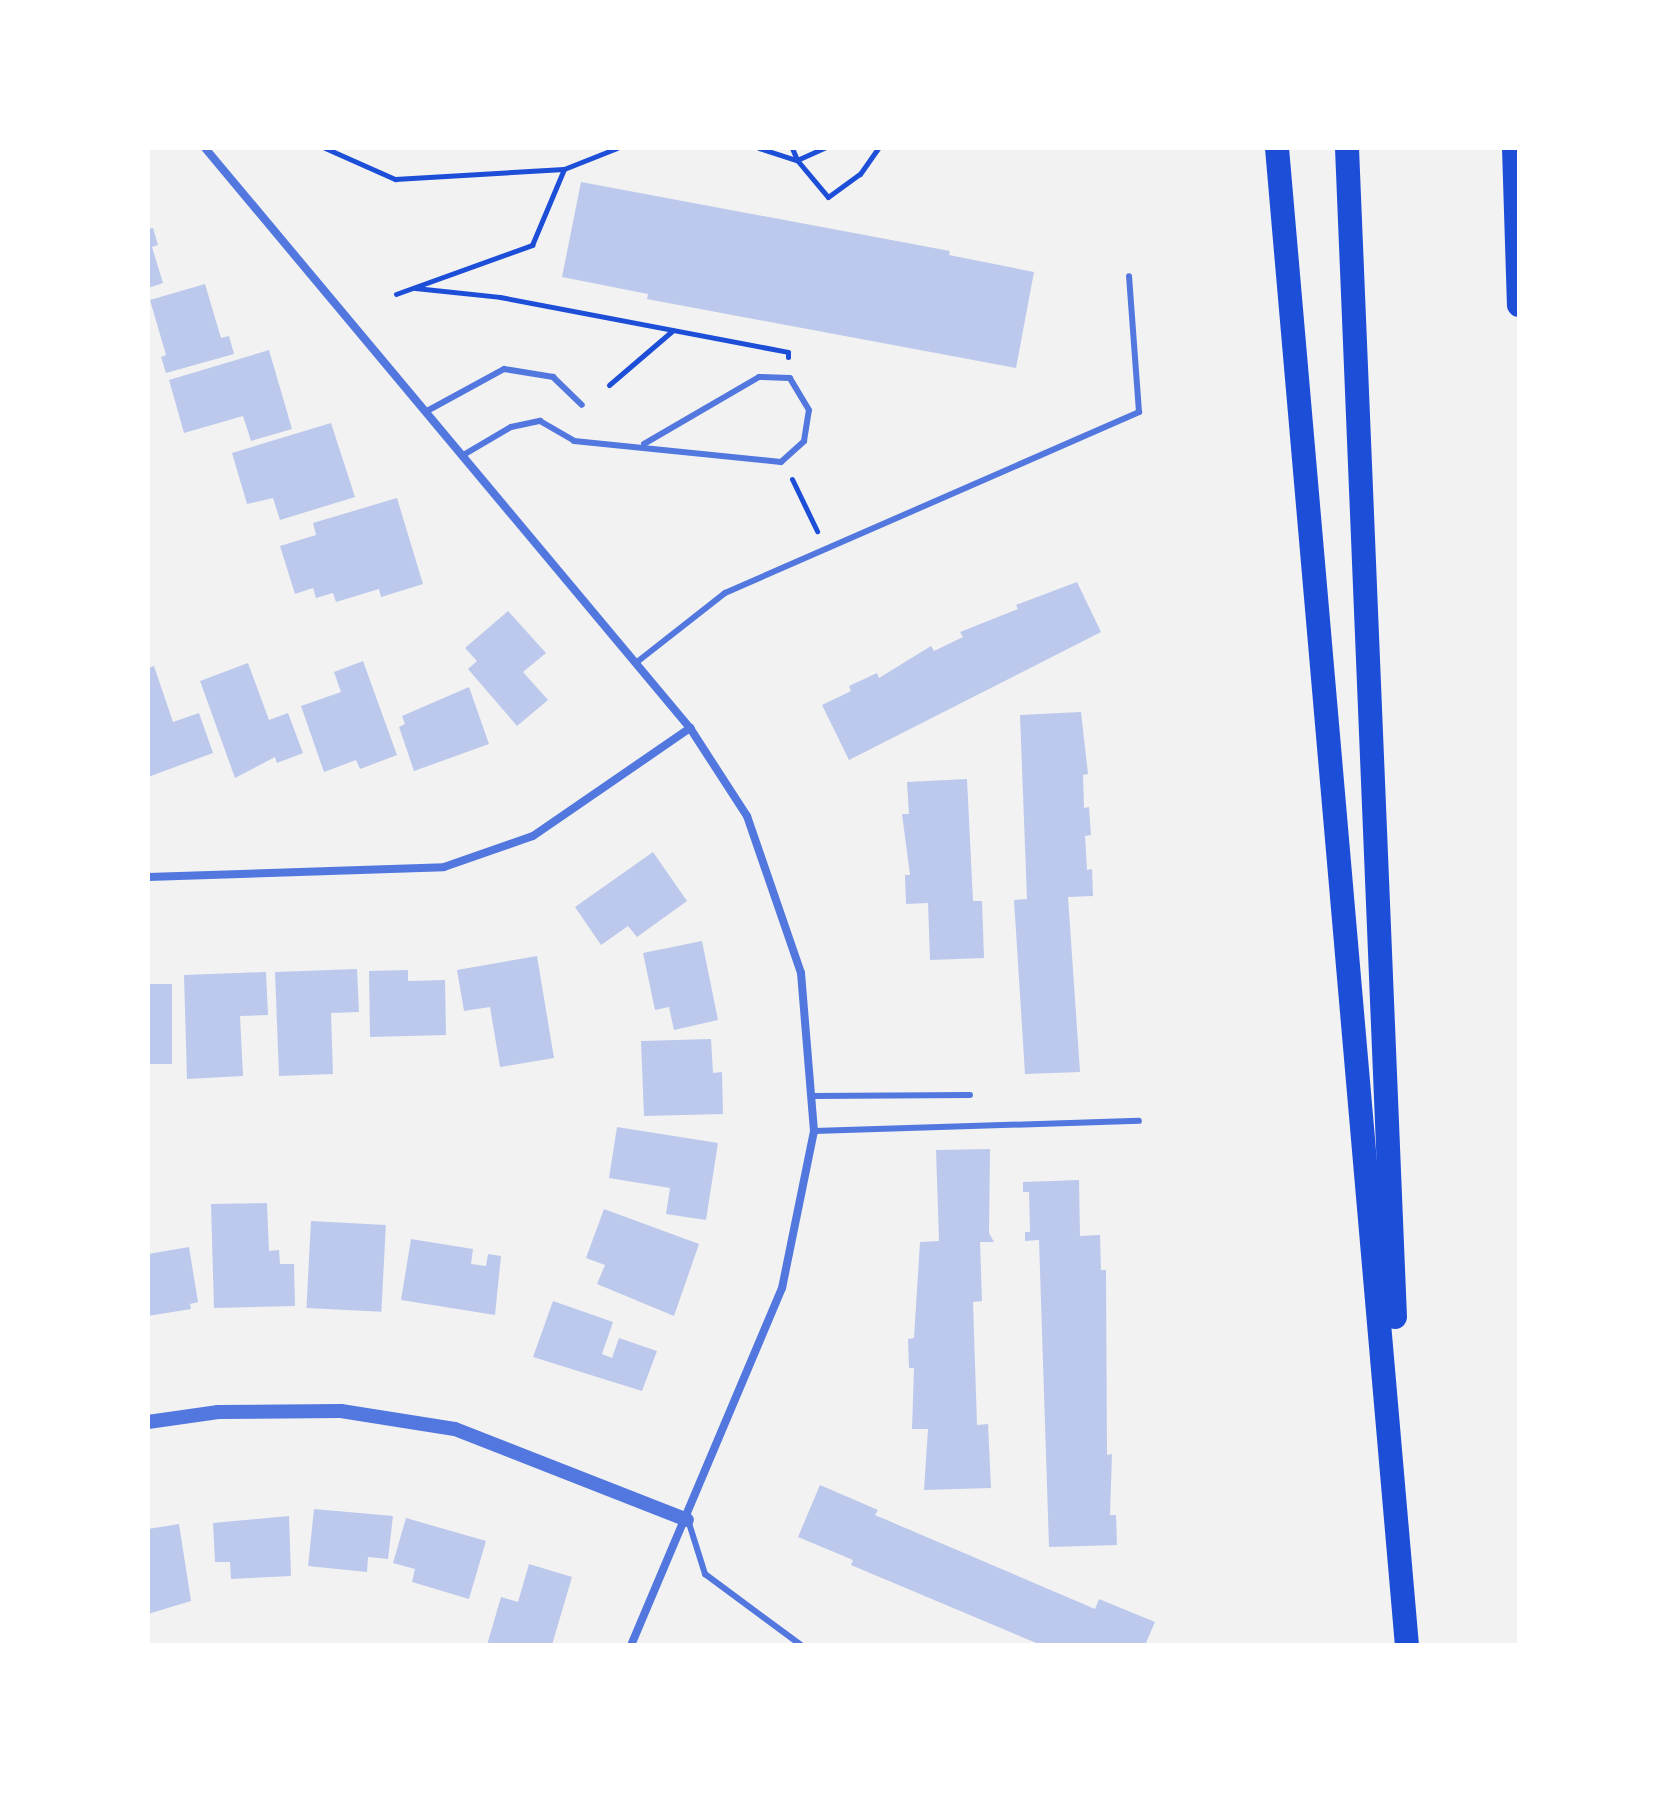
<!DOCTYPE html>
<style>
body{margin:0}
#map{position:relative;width:1667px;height:1793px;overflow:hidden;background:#f2f2f2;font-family:Roboto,sans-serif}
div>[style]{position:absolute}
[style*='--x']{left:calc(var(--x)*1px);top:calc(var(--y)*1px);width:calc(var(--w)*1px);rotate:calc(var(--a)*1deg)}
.building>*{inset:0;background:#bdc9ec;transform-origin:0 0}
.path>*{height:5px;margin:-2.5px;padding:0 2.5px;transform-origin:2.5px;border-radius:2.5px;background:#1d4ed8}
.service>*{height:6px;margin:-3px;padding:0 3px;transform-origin:3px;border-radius:3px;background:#5277de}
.minor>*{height:8px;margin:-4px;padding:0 4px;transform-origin:4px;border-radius:4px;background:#5277de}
.tertiary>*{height:14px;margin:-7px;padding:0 7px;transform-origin:7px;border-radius:7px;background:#5277de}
.motorway>*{height:24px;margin:-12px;padding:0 12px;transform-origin:12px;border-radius:12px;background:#1d4ed8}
span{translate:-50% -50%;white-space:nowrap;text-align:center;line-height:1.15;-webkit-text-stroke:6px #fff;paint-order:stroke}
.frame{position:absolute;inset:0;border:150px solid #fff;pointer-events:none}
</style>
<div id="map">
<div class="building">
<i style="clip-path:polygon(581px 182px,950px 251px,949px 255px,1034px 272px,1016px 368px,647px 299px,648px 294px,562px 277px)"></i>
<i style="clip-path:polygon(153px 228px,158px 245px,152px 247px,163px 283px,148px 288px,148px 229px)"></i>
<i style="clip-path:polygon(205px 284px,221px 338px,229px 336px,234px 354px,166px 373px,161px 357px,166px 355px,150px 300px)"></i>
<i style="clip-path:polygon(269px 350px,292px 429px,251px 441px,243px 416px,184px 433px,169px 380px)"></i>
<i style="clip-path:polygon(331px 423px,355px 497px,280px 520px,273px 498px,247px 504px,232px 453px)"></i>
<i style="clip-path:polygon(397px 498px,423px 584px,381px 597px,379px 589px,336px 602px,333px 593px,316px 598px,313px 588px,295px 594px,280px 546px,316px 535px,313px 523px)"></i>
<i style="clip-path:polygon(1077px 582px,1101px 632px,849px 760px,822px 705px,851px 691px,849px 686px,877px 673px,879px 678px,931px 646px,934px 651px,963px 637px,960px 632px,1018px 609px,1016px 605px)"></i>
<i style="clip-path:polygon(508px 611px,546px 653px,523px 672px,548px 700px,517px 726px,468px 669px,477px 661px,465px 648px)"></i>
<i style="clip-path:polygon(363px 661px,397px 755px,360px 769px,356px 760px,324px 772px,301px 706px,341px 692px,334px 672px)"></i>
<i style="clip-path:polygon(248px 663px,269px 720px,288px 713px,303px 753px,277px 763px,275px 757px,235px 778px,200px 681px)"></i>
<i style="clip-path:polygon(154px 666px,173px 722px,199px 713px,213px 753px,148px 777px,148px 668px)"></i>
<i style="clip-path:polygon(469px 687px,489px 744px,414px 771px,399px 727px,405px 724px,402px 716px)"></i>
<i style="clip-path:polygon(1081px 712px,1088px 774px,1083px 775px,1084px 808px,1089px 807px,1091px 835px,1085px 836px,1087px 870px,1092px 869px,1093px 896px,1068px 897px,1080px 1072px,1025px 1074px,1014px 900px,1027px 899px,1020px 715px)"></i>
<i style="clip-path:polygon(967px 779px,973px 901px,982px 901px,984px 958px,930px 960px,928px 903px,906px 904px,905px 875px,910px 875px,902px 814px,909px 814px,907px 782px)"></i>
<i style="clip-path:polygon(653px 852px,687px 901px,637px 937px,628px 926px,601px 945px,575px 907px)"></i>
<i style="clip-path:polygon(702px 941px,718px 1020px,674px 1030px,669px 1007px,655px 1010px,643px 953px)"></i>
<i style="clip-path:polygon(537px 956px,554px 1058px,500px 1067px,490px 1007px,464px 1011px,457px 970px)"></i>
<i style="clip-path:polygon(357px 969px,359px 1012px,331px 1013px,333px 1074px,279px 1076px,275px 972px)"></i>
<i style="clip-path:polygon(408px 970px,408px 981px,445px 980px,446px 1035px,370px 1037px,369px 971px)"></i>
<i style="clip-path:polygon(266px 972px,268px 1015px,240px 1016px,243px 1076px,187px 1079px,184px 975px)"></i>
<i style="left:148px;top:984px;width:24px;height:80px"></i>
<i style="clip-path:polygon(711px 1039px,713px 1073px,722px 1072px,723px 1114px,644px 1116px,641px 1041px)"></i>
<i style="clip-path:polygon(617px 1127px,718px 1143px,706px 1220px,666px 1214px,670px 1188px,609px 1178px)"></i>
<i style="clip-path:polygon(990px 1149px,989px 1233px,994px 1242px,980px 1242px,982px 1301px,973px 1302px,977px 1425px,988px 1424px,991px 1488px,924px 1490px,928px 1429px,912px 1429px,914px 1368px,909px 1368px,908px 1339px,914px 1338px,920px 1242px,939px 1241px,936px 1150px)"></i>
<i style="clip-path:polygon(1079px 1180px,1080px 1236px,1100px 1235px,1101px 1270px,1106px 1270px,1107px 1455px,1112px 1454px,1110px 1515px,1116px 1515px,1117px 1545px,1049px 1547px,1039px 1240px,1025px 1241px,1025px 1232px,1030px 1232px,1029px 1192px,1023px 1192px,1023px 1182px)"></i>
<i style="clip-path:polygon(267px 1203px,269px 1251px,279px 1250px,280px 1264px,294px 1264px,295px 1306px,214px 1308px,211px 1204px)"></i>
<i style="clip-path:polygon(604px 1209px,699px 1244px,674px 1316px,597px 1284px,605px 1265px,586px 1258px)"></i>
<i style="left:311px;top:1221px;width:75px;height:87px;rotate:3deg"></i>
<i style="clip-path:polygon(411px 1239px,473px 1249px,471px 1264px,486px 1266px,488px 1254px,501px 1256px,495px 1315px,401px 1300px)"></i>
<i style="clip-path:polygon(189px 1247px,198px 1302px,190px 1304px,191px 1309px,148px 1316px,148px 1254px)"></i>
<i style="clip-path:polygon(553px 1301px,613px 1322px,602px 1354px,612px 1358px,619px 1338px,657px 1351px,642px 1391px,533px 1357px)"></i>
<i style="clip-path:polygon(820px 1485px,878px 1510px,875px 1515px,1095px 1609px,1099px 1599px,1155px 1622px,1145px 1645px,1041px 1645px,851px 1565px,853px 1560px,798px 1537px)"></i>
<i style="clip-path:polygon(314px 1509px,393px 1516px,388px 1559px,368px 1557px,367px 1572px,308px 1566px)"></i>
<i style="clip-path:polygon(289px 1516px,291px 1576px,231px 1579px,230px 1562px,215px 1562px,213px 1523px)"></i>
<i style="clip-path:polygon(406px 1518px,486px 1541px,469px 1599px,412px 1582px,415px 1569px,393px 1563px)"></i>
<i style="clip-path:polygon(179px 1524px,191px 1601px,148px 1614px,148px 1529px)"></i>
<i style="clip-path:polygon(529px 1564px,572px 1577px,552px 1645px,487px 1645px,501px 1597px,518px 1602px)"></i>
</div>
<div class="path">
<i style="--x:325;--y:148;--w:77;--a:23.9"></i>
<i style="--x:395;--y:179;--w:169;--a:-3.4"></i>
<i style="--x:564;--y:169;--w:57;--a:-21.6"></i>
<i style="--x:759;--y:148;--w:40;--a:18"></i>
<i style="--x:797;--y:160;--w:48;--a:50"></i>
<i style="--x:828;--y:197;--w:39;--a:-36"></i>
<i style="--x:860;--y:174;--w:32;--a:-55"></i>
<i style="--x:792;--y:148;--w:13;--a:67"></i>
<i style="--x:797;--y:160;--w:30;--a:-24"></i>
<i style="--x:415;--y:288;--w:85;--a:6"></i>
<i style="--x:500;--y:297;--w:293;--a:10.8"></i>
<i style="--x:788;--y:352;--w:5;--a:90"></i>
<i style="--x:396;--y:294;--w:145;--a:-19.8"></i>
<i style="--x:532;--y:245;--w:82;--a:-67.2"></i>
<i style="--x:609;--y:385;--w:83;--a:-40.6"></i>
<i style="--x:792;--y:479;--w:58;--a:64.3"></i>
</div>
<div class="service">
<i style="--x:427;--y:411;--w:88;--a:-28.6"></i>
<i style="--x:504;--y:369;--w:50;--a:9.3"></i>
<i style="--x:553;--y:377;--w:40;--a:44"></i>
<i style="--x:465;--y:454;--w:53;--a:-30.4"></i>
<i style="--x:511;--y:427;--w:30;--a:-12"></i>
<i style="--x:540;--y:421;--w:39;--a:30"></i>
<i style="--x:574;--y:441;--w:208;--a:5.8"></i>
<i style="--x:781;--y:462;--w:31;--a:-42"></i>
<i style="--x:804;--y:441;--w:31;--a:-81"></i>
<i style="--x:809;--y:410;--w:37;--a:-121"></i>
<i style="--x:790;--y:378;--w:31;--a:-178"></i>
<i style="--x:759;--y:377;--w:133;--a:149.8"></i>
<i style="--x:637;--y:662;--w:112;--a:-38.1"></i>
<i style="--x:725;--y:593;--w:452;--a:-23.6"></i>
<i style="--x:1139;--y:412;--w:136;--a:-94.2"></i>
<i style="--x:812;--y:1096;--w:158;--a:-0.4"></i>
<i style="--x:814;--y:1131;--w:325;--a:-1.8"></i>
<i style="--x:688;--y:1520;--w:57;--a:72.5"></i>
<i style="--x:705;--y:1574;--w:119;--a:36.5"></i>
</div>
<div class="minor">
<i style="--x:205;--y:148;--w:756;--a:50.1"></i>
<i style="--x:690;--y:728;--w:105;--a:57.1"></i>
<i style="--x:747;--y:816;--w:166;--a:71"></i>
<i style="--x:801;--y:973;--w:159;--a:85.3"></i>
<i style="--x:814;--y:1131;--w:160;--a:101.5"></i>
<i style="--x:782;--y:1288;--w:388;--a:112.9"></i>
<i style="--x:148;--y:877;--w:296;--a:-1.9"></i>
<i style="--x:444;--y:867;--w:94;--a:-19.2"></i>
<i style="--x:533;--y:836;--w:191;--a:-34.5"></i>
</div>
<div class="tertiary">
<i style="--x:148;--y:1422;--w:71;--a:-8.1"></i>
<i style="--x:218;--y:1412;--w:123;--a:-0.5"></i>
<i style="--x:341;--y:1411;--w:115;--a:9"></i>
<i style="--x:455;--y:1429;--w:249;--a:21.4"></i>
</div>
<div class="motorway">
<i style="--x:1277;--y:148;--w:1503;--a:85.04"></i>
<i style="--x:1347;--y:148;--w:1170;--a:87.65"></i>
<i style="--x:1514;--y:148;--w:157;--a:88.2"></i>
</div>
<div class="frame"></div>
</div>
